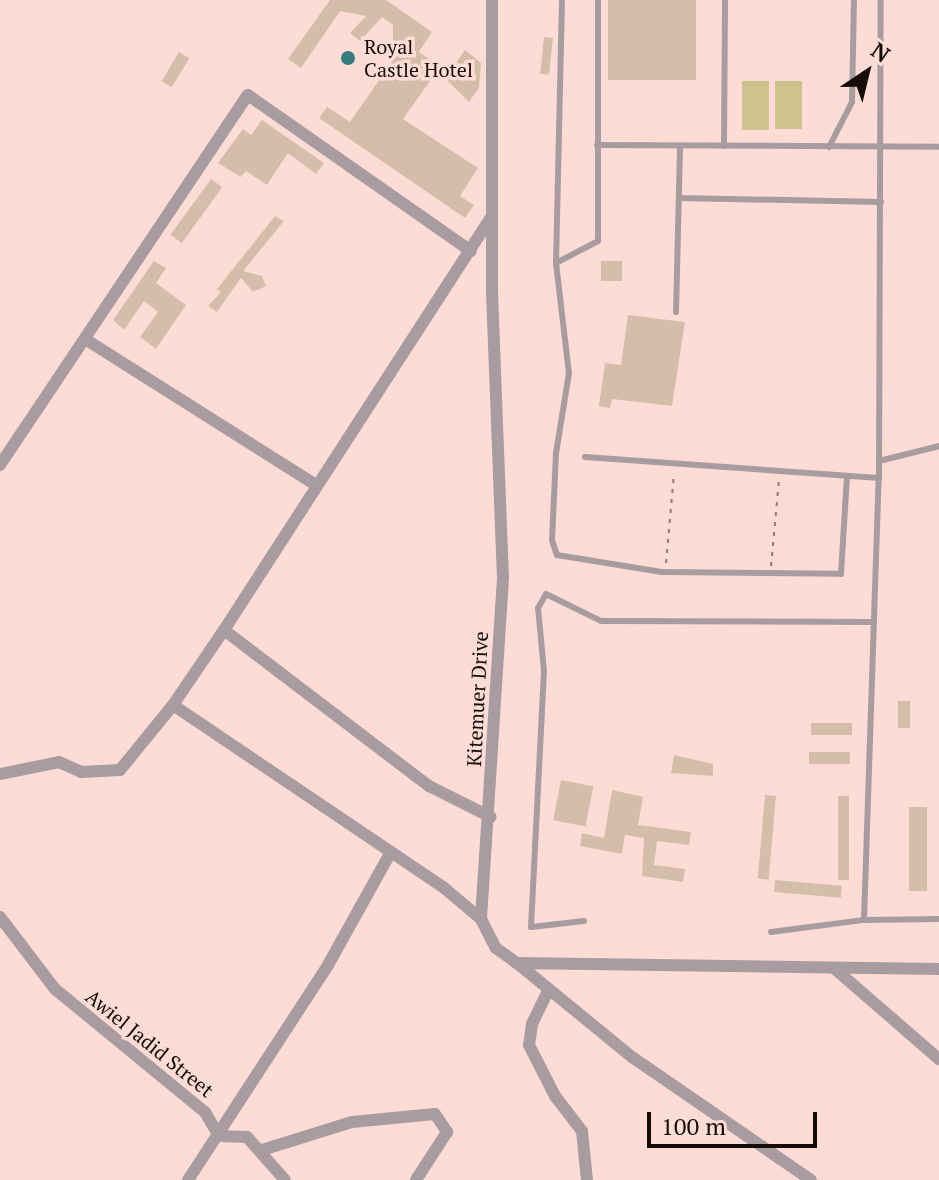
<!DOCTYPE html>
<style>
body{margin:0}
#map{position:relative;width:939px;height:1180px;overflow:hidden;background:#fedcd6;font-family:"PT Serif",serif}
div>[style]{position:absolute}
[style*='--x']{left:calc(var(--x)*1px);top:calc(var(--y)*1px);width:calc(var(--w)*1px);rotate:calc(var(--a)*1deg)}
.green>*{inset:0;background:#cec38a;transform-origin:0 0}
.building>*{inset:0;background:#d5bea9;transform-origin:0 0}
.path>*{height:2px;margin-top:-1px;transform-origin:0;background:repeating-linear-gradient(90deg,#927b77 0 4px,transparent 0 10px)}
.lane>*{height:6px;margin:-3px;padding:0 3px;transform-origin:3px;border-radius:3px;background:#a99ca0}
.street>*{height:12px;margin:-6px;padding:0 6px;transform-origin:6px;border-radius:6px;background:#a99ca0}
.dots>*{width:22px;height:22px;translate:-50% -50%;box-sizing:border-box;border:4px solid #fedcd6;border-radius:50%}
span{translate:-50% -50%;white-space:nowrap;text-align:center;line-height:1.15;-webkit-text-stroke:7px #fedcd6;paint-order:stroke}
.poi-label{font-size:20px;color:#150b09}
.left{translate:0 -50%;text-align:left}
.street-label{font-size:20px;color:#150b09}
.north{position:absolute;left:827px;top:32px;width:80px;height:80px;-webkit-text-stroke:6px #fedcd6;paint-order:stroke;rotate:35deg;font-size:22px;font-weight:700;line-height:32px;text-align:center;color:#150b09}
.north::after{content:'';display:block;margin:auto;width:28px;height:36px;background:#150b09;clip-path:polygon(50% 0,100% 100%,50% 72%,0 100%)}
.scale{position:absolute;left:647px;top:1112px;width:170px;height:36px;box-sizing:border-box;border:4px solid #150b09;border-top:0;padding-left:10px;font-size:24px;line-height:28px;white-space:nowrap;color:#150b09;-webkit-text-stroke:6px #fedcd6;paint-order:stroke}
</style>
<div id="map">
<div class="green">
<i style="left:742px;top:81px;width:27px;height:49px"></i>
<i style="left:775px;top:81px;width:27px;height:48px"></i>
</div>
<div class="building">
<i style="clip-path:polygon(330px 0,386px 0,432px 32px,419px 52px,440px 67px,403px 119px,478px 168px,460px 196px,474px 205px,465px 218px,319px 118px,327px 107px,350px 122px,404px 44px,393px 44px,393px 25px,382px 17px,360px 41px,350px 33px,366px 16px,340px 11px,301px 68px,288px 59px)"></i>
<i style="left:608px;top:0;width:88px;height:80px"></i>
<i style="left:544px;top:37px;width:9px;height:37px;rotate:6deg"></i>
<i style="clip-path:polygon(465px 50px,481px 63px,479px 88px,469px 102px,445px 78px)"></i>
<i style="left:179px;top:52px;width:12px;height:34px;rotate:31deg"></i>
<i style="clip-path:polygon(262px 120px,324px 163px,316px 174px,288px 153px,267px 185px,246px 171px,241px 177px,218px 163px,243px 129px,251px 135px)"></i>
<i style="left:211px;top:179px;width:14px;height:69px;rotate:36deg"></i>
<i style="clip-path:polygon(275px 216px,284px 221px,243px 271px,262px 276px,266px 286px,253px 292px,241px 278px,217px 312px,208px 306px,221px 292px,217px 289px)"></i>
<i style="clip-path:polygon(154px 261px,166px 268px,156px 283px,186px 305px,156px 349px,140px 337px,158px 312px,144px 301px,124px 330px,113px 320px)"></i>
<i style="left:601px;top:261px;width:21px;height:20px"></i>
<i style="clip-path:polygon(628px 315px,685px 322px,672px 406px,612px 399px,610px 408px,599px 406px,605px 363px,621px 365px)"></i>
<i style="left:898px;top:701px;width:12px;height:27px"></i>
<i style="left:811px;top:723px;width:41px;height:12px"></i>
<i style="left:809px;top:752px;width:41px;height:12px"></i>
<i style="clip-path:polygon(674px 755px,713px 764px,713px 776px,671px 773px)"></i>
<i style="left:561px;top:780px;width:33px;height:41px;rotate:11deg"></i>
<i style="clip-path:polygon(612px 790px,643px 797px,638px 825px,691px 832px,689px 845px,657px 841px,654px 865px,685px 869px,683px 882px,642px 876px,644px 838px,625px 835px,622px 854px,580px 846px,582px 833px,604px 838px)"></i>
<i style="left:765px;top:795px;width:11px;height:84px;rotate:5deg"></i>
<i style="left:838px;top:796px;width:11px;height:84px"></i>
<i style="left:909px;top:807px;width:18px;height:84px"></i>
<i style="left:775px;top:880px;width:67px;height:12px;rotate:5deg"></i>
</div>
<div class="path">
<i style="--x:666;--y:563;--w:90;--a:-84.9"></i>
<i style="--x:771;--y:566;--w:86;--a:-84.7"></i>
</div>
<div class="lane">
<i style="--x:562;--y:0;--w:263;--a:91.3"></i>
<i style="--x:556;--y:263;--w:111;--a:83.3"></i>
<i style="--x:569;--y:373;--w:81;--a:99.2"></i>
<i style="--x:556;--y:453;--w:87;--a:92.6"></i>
<i style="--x:552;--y:540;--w:16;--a:72"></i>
<i style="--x:557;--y:555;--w:106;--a:9.2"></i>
<i style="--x:662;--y:572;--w:179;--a:0.6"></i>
<i style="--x:841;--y:574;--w:98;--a:-86.5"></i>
<i style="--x:597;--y:145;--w:342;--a:0.3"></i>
<i style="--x:724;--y:146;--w:146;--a:-89.6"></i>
<i style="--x:829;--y:147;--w:51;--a:-62.9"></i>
<i style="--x:852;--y:102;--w:102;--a:-88.9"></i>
<i style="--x:679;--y:198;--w:202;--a:1.1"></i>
<i style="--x:556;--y:263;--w:47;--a:-27.6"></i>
<i style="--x:598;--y:241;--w:241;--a:-90"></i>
<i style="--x:676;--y:312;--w:166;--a:-88.6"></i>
<i style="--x:585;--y:457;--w:295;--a:4.1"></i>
<i style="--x:879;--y:461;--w:62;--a:-14"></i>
<i style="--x:864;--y:920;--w:442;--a:-88.1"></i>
<i style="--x:879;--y:478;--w:478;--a:-89.8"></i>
<i style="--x:584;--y:921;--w:53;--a:173.5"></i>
<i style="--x:531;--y:927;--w:256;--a:-87.1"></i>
<i style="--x:544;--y:671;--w:63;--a:-95.4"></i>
<i style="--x:538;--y:608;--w:16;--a:-60"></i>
<i style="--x:546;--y:594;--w:61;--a:26.1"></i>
<i style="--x:601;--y:621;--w:273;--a:0.2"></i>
<i style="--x:771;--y:932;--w:94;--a:-7.4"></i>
<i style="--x:864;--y:920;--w:75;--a:-0.8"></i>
</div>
<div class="street">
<i style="--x:492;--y:0;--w:293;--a:90"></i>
<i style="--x:492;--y:293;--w:285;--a:87.8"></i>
<i style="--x:503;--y:578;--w:342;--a:93.7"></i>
<i style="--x:481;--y:919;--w:33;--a:63"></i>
<i style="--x:496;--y:948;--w:26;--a:36"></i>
<i style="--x:517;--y:963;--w:422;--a:0.8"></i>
<i style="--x:85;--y:339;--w:273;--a:32.3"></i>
<i style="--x:0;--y:465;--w:445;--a:-56.2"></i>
<i style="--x:248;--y:95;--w:272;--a:35"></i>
<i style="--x:224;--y:630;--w:258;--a:37.3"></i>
<i style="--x:429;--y:786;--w:69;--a:26.6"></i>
<i style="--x:173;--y:705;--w:326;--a:34"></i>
<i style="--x:443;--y:887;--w:50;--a:40.1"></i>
<i style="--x:0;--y:774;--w:60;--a:-11.5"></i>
<i style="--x:59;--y:762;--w:24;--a:24"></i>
<i style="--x:81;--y:772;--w:39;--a:-3"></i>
<i style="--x:120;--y:770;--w:84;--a:-50.8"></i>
<i style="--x:173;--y:705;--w:91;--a:-55.8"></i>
<i style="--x:224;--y:630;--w:491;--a:-57.1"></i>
<i style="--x:0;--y:917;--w:91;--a:52.6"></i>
<i style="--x:55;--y:989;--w:194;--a:39.4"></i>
<i style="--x:205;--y:1112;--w:28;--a:60"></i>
<i style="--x:517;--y:963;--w:149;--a:39.3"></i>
<i style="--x:632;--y:1057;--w:217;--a:34.5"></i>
<i style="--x:835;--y:969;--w:138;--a:40.9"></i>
<i style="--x:548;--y:991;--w:37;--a:116"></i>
<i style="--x:532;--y:1024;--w:21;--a:98"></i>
<i style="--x:529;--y:1045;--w:57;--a:63"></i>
<i style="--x:555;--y:1096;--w:44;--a:52.4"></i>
<i style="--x:582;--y:1131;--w:49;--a:84.2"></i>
<i style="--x:219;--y:1136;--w:28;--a:2"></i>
<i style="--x:247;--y:1137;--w:57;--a:48.5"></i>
<i style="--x:262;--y:1150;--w:94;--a:-17.3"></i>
<i style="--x:352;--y:1122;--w:83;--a:-5.5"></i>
<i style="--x:435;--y:1114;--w:22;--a:56"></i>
<i style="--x:447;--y:1132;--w:57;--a:122.9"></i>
<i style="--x:188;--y:1180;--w:257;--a:-56.9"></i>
<i style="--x:328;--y:965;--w:129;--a:-60.9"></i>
</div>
<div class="dots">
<i style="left:348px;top:58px;background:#337c80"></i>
</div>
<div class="poi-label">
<span class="left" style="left:364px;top:58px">Royal<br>Castle Hotel</span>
</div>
<div class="street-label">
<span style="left:477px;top:699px;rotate:-87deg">Kitemuer Drive</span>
<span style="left:150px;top:1043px;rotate:39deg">Awiel Jadid Street</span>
</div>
<div class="north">N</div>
<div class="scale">100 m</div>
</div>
